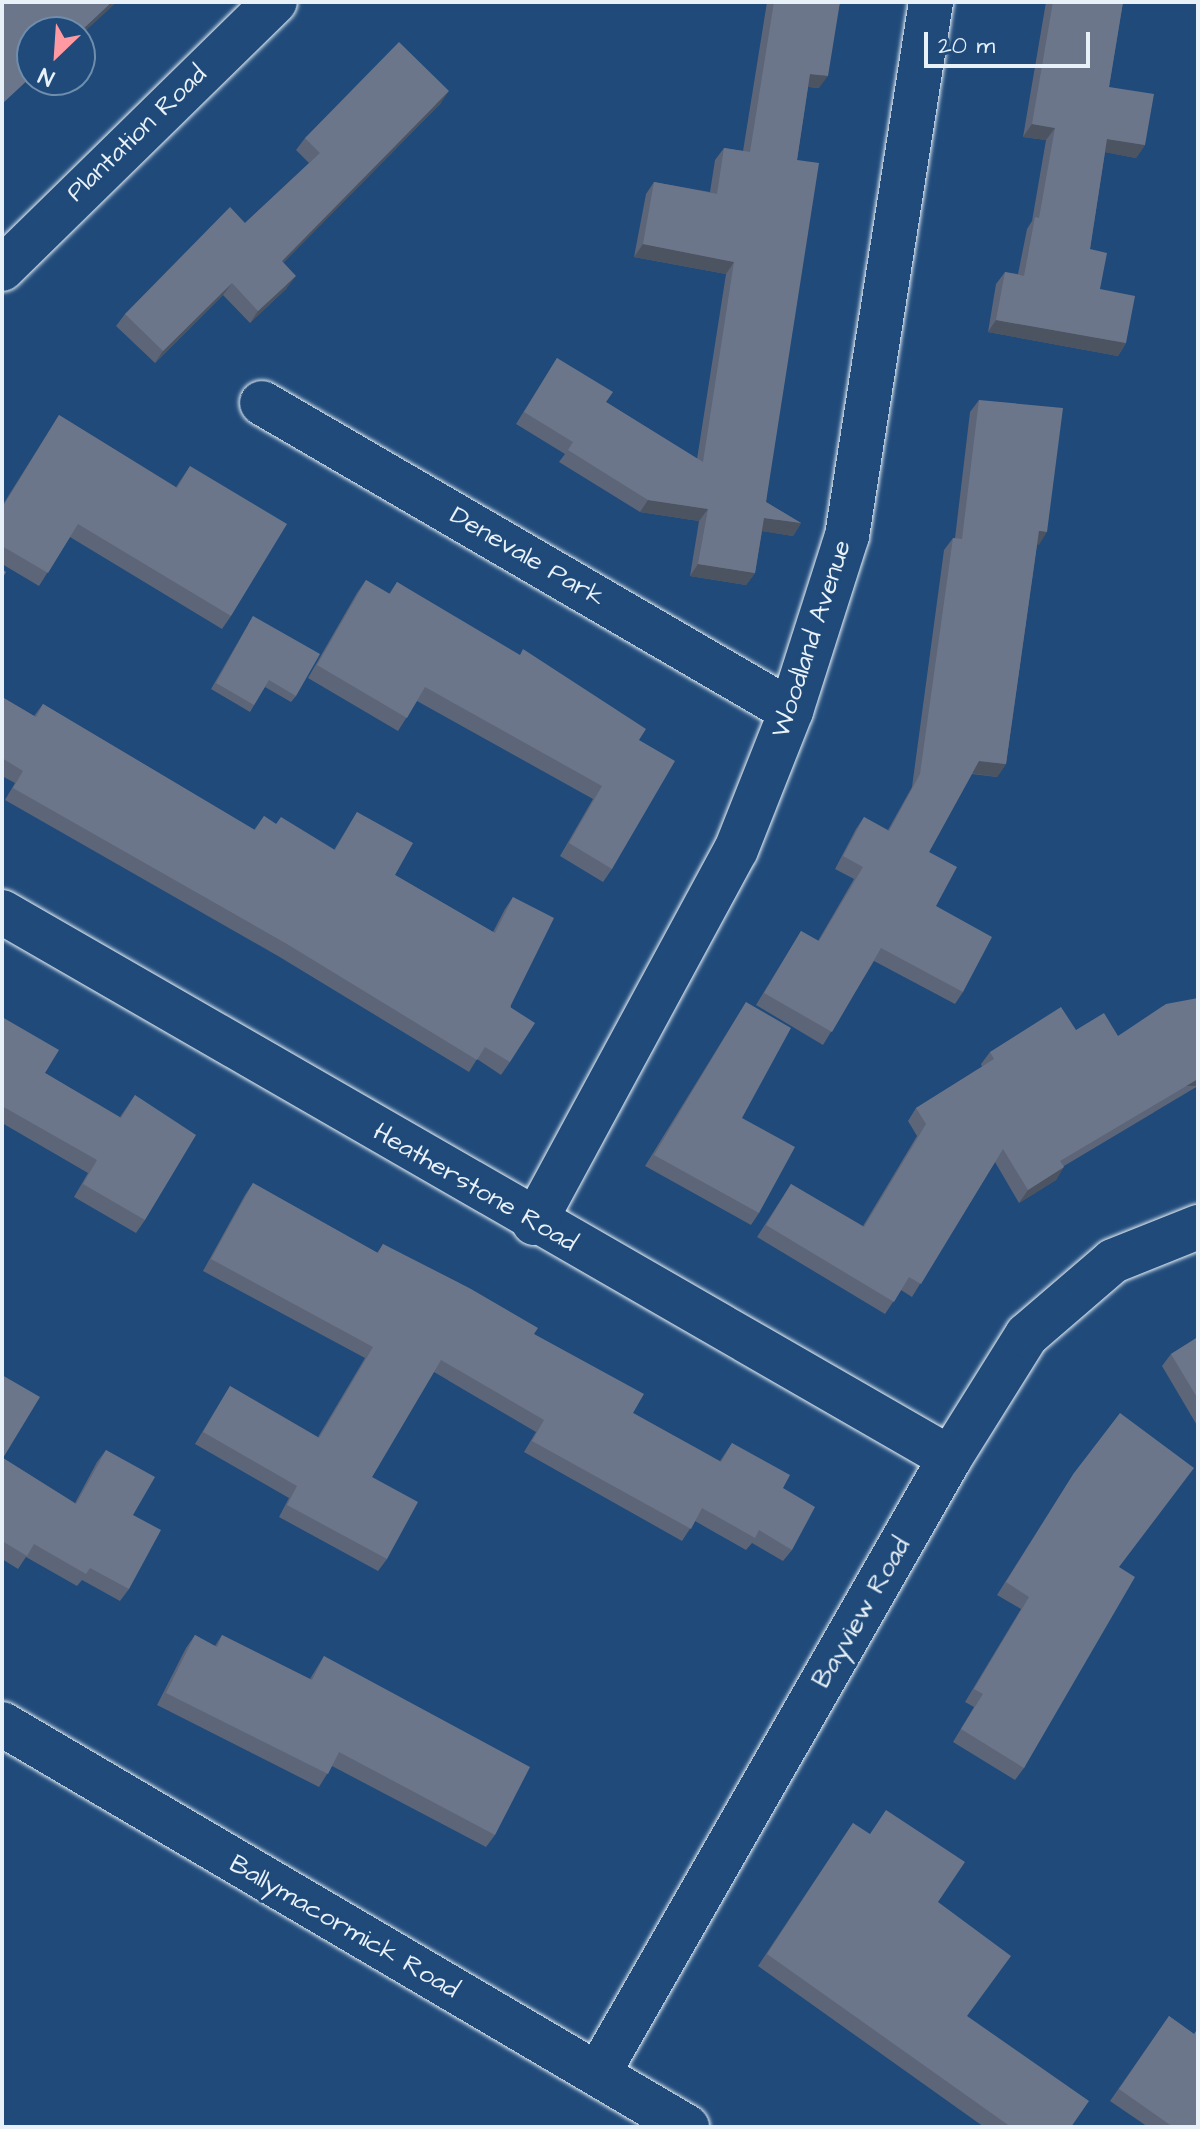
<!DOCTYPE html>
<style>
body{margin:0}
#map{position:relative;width:1200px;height:2129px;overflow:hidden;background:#1f4a7a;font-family:"Architects Daughter",sans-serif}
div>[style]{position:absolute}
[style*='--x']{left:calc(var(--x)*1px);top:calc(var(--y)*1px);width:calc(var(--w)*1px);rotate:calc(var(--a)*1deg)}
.roads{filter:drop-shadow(0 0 2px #e8f1f8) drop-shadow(0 0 2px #e8f1f8)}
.minor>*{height:44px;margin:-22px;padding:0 22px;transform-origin:22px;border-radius:22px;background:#1f4a7a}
.wall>*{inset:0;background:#5d6578}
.shaded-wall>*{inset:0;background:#4c5361;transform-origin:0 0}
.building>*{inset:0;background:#6c768b}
span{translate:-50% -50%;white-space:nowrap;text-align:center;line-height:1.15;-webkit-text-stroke:6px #1f4a7a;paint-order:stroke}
.street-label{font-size:26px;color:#e8f1f8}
.frame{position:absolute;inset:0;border:4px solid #e8f1f8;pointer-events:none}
.north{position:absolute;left:16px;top:16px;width:80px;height:80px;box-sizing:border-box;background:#1f4a7a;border:2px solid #6f8dac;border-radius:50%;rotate:205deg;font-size:22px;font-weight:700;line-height:32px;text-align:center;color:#e8f1f8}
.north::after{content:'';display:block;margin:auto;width:28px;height:36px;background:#ff9aa2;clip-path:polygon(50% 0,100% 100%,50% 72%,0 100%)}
.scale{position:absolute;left:924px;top:32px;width:166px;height:36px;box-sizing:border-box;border:4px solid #e8f1f8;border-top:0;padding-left:10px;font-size:24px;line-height:28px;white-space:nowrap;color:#e8f1f8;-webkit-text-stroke:6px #1f4a7a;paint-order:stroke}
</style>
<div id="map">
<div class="roads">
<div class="minor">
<i style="--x:2;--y:269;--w:382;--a:-44.4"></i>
<i style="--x:262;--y:403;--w:612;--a:30.21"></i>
<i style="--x:2;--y:912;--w:1094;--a:29.94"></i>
<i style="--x:534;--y:1223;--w:424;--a:-61.6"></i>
<i style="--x:736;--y:850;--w:149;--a:-68.4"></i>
<i style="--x:791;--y:711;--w:184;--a:-72.3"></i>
<i style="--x:847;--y:536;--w:541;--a:-81.06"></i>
<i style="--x:2;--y:1724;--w:795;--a:30.47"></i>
<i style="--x:599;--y:2072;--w:707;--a:-60.25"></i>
<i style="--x:950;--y:1458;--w:145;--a:-58"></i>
<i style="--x:1027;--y:1335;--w:113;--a:-40.7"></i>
<i style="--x:1113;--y:1261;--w:92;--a:-21.8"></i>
</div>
</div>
<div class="wall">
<i style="clip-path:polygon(767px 2px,840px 2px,819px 88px,808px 87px,797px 160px,766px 502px,801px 523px,793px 536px,762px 531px,755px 573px,746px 585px,690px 576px,699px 521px,640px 512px,559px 462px,565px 454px,516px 424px,557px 358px,606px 402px,697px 459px,726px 274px,634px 257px,646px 194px,654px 182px,710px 192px,715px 160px,724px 148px,743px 151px)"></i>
<i style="clip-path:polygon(1046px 2px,1123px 2px,1109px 87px,1145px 145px,1136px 158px,1105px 152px,1090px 249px,1100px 289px,1126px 343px,1118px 356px,988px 332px,996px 284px,1005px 272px,1018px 274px,1027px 229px,1032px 221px,1046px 140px,1023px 137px)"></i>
<i style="clip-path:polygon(441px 103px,283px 263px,287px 288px,250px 323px,223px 295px,155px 363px,116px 326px,125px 314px,245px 223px,309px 163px,296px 150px,305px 138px)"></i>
<i style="clip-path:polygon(979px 400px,1039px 545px,1037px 544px,1006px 764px,997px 777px,972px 774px,929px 852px,936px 906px,963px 992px,955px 1004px,874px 961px,823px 1045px,756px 1005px,801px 931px,818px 941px,854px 879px,835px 869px,856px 829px,864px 817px,888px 830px,912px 787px,944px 550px,953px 538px,955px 538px,970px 412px)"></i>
<i style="clip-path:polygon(59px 415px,176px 487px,190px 466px,231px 616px,222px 629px,70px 537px,39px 586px,2px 564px,2px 506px)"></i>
<i style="clip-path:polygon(366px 580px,389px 594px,397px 582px,639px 740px,612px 869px,603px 882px,560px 856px,593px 799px,417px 701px,398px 731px,308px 678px,357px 593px)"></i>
<i style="clip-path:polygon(253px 616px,296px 696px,291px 702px,265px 687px,250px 712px,211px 689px)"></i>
<i style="clip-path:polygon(2px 697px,34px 716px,43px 704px,254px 830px,264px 816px,276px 824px,334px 850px,357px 812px,395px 875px,493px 932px,505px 909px,513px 897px,510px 1062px,501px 1075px,477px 1059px,469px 1072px,278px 956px,5px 800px,15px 783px,2px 776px)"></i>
<i style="clip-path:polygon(1198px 998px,1198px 1086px,1064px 1166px,1056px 1180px,1019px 1203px,995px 1162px,912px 1297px,901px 1290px,885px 1314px,757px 1237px,791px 1184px,863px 1226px,917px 1136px,908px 1121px,916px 1108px,982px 1067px,981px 1064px,990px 1052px,1076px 1030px,1118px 1036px)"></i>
<i style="clip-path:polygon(746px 1002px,742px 1118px,759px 1213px,751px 1225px,645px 1166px)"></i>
<i style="clip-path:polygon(2px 1017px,45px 1073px,120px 1117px,135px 1095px,145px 1220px,136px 1233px,74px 1197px,88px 1173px,2px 1123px)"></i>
<i style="clip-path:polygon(253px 1183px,377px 1253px,383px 1244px,534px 1334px,633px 1413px,720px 1461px,732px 1443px,783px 1488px,792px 1550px,783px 1561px,752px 1543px,746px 1550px,695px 1521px,682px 1541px,524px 1452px,536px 1432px,434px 1372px,372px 1477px,387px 1559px,378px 1571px,279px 1517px,289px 1498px,195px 1444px,230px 1386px,318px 1437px,365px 1358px,203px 1271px,245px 1195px)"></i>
<i style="clip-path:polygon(1198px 1337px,1198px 1427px,1162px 1366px,1171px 1354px)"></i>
<i style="clip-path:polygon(2px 1375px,3px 1458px,75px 1503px,97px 1462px,106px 1450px,133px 1515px,129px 1589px,120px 1601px,82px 1580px,77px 1586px,26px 1557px,18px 1569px,2px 1559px)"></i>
<i style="clip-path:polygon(1074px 1473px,1119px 1567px,1024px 1768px,1015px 1780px,953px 1742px,974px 1707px,965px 1702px,1021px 1609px,997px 1595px)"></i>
<i style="clip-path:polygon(195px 1635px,215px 1646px,222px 1635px,310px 1679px,324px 1656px,495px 1835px,486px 1847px,332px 1766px,319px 1787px,157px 1705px,186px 1648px)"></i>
<i style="clip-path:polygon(853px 1823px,938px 1902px,967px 2016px,1071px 2127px,984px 2127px,758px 1966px)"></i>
<i style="clip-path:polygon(1169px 2016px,1194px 2034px,1198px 2127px,1148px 2127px,1110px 2101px)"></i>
</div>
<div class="shaded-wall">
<i style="clip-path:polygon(112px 2px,117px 2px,80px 36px,80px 32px)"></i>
<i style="clip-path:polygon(810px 74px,828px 76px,819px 88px,802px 86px)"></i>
<i style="left:32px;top:76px;width:4px;height:41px;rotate:76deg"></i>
<i style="clip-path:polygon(449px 91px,441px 103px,273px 273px,282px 261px)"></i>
<i style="clip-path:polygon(1032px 124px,1055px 128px,1046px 140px,1023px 137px)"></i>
<i style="clip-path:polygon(1107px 139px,1145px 145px,1136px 158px,1099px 151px)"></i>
<i style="clip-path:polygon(643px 244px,734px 262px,726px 274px,634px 257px)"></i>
<i style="clip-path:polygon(296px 276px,287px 288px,250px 323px,258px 311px)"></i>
<i style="clip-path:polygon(232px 283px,223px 295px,155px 363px,163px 351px)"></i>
<i style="clip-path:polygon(996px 320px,1126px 343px,1118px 356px,988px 332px)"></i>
<i style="clip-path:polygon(648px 500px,708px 509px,699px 521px,640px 512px)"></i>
<i style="clip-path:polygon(764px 518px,801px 523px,793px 536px,755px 530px)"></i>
<i style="clip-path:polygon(1039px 531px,1047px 532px,1039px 545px,1030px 543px)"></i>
<i style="clip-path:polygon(698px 564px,755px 573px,746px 585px,690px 576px)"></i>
<i style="clip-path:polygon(979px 761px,1006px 764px,997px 777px,970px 773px)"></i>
<i style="left:1198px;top:1079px;width:7px;height:161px;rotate:90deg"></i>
<i style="clip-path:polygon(1064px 1167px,1056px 1180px,1019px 1203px,1028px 1190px)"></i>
</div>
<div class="building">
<i style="clip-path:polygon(2px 2px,112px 2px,80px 32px,32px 32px,32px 76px,2px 104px)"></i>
<i style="clip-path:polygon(774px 2px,840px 2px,828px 76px,810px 74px,797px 160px,819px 163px,766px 502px,801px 523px,764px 518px,755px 573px,698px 564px,708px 509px,648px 500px,568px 450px,573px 442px,524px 412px,557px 358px,613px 392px,606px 402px,703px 462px,734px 262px,643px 244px,654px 182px,717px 194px,724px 148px,750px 152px)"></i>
<i style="clip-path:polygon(1053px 2px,1123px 2px,1109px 87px,1154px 94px,1145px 145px,1107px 139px,1090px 249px,1107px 253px,1100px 289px,1135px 296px,1126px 343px,996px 320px,1005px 272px,1024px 276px,1035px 217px,1039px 218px,1055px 128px,1032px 124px)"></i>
<i style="clip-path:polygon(399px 42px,449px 91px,282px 261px,296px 276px,258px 311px,232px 283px,163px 351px,125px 314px,230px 207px,245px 223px,320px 153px,305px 138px)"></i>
<i style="clip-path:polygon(979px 400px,1063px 408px,1047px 532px,1039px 531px,1006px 764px,979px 761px,929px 852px,957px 867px,936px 906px,992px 937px,963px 992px,881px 948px,832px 1032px,764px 993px,801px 931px,819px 941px,863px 867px,843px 856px,864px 817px,889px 831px,920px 774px,953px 538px,962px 539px)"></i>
<i style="clip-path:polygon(59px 415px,177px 488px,190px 466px,287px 524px,231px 616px,78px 524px,48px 573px,2px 546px,2px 508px)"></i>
<i style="clip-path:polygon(2px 569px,6px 572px,2px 579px)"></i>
<i style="clip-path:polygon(366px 580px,390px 594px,397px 582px,520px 655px,523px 649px,646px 729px,639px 740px,675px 761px,612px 869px,569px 843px,602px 786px,425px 687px,407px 718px,317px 665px)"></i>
<i style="clip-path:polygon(253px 616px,320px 654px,296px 696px,269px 680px,254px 705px,216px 683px)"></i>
<i style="clip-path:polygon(2px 697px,36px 717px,43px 704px,255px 830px,264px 816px,276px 824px,281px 817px,335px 850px,357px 812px,413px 843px,395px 875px,495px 933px,513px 897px,554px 918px,510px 1007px,535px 1023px,510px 1062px,485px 1047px,477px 1060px,287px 944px,13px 788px,23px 771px,2px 758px)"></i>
<i style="clip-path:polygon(1198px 998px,1198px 1079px,1060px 1161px,1064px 1167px,1028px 1190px,1003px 1149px,921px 1284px,909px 1277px,894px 1302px,766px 1225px,791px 1184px,864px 1227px,926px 1124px,916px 1108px,994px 1059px,990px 1052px,1061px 1007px,1076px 1030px,1104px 1013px,1118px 1036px,1166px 1004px)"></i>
<i style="clip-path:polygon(746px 1002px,791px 1028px,742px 1118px,795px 1147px,759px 1213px,654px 1155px)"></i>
<i style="clip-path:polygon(2px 1017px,59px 1050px,45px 1073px,121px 1118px,135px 1095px,196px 1135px,145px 1220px,83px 1184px,97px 1160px,2px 1106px)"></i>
<i style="clip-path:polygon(253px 1183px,378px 1253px,383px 1244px,471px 1289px,538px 1328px,534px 1334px,644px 1394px,633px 1413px,721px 1462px,732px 1443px,790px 1475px,783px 1488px,815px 1507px,792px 1550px,759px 1530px,755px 1538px,702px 1508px,691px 1529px,532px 1441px,544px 1420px,441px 1360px,372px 1477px,418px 1502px,387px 1559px,287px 1505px,297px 1486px,203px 1432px,230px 1386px,319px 1438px,373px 1347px,211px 1259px)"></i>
<i style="clip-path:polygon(1198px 1337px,1198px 1399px,1171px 1354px)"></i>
<i style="clip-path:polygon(2px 1375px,40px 1397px,3px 1458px,76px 1504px,106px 1450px,155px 1477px,133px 1515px,161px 1530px,129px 1589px,90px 1568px,86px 1574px,34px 1544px,27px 1556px,2px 1541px)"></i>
<i style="clip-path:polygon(1120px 1413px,1194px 1468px,1119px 1567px,1135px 1577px,1024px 1768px,961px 1729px,983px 1694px,974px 1689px,1029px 1597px,1006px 1582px,1074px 1473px)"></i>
<i style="clip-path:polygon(195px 1635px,217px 1647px,222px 1635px,312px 1680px,324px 1656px,530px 1767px,495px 1835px,339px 1752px,328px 1774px,166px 1693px)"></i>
<i style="clip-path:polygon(886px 1810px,965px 1862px,938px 1902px,1011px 1956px,967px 2016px,1089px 2101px,1071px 2127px,1011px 2127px,767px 1954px,853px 1823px,870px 1834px)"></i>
<i style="clip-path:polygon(1169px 2016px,1194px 2034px,1198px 2028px,1198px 2127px,1173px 2127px,1119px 2089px)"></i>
</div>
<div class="street-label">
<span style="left:137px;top:134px;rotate:-44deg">Plantation Road</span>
<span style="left:527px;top:557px;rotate:30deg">Denevale Park</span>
<span style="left:812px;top:639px;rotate:-72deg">Woodland Avenue</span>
<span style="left:475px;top:1188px;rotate:30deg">Heatherstone Road</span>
<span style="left:862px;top:1613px;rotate:-60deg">Bayview Road</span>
<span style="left:344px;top:1927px;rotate:30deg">Ballymacormick Road</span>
</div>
<div class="frame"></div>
<div class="north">N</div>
<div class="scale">20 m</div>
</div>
